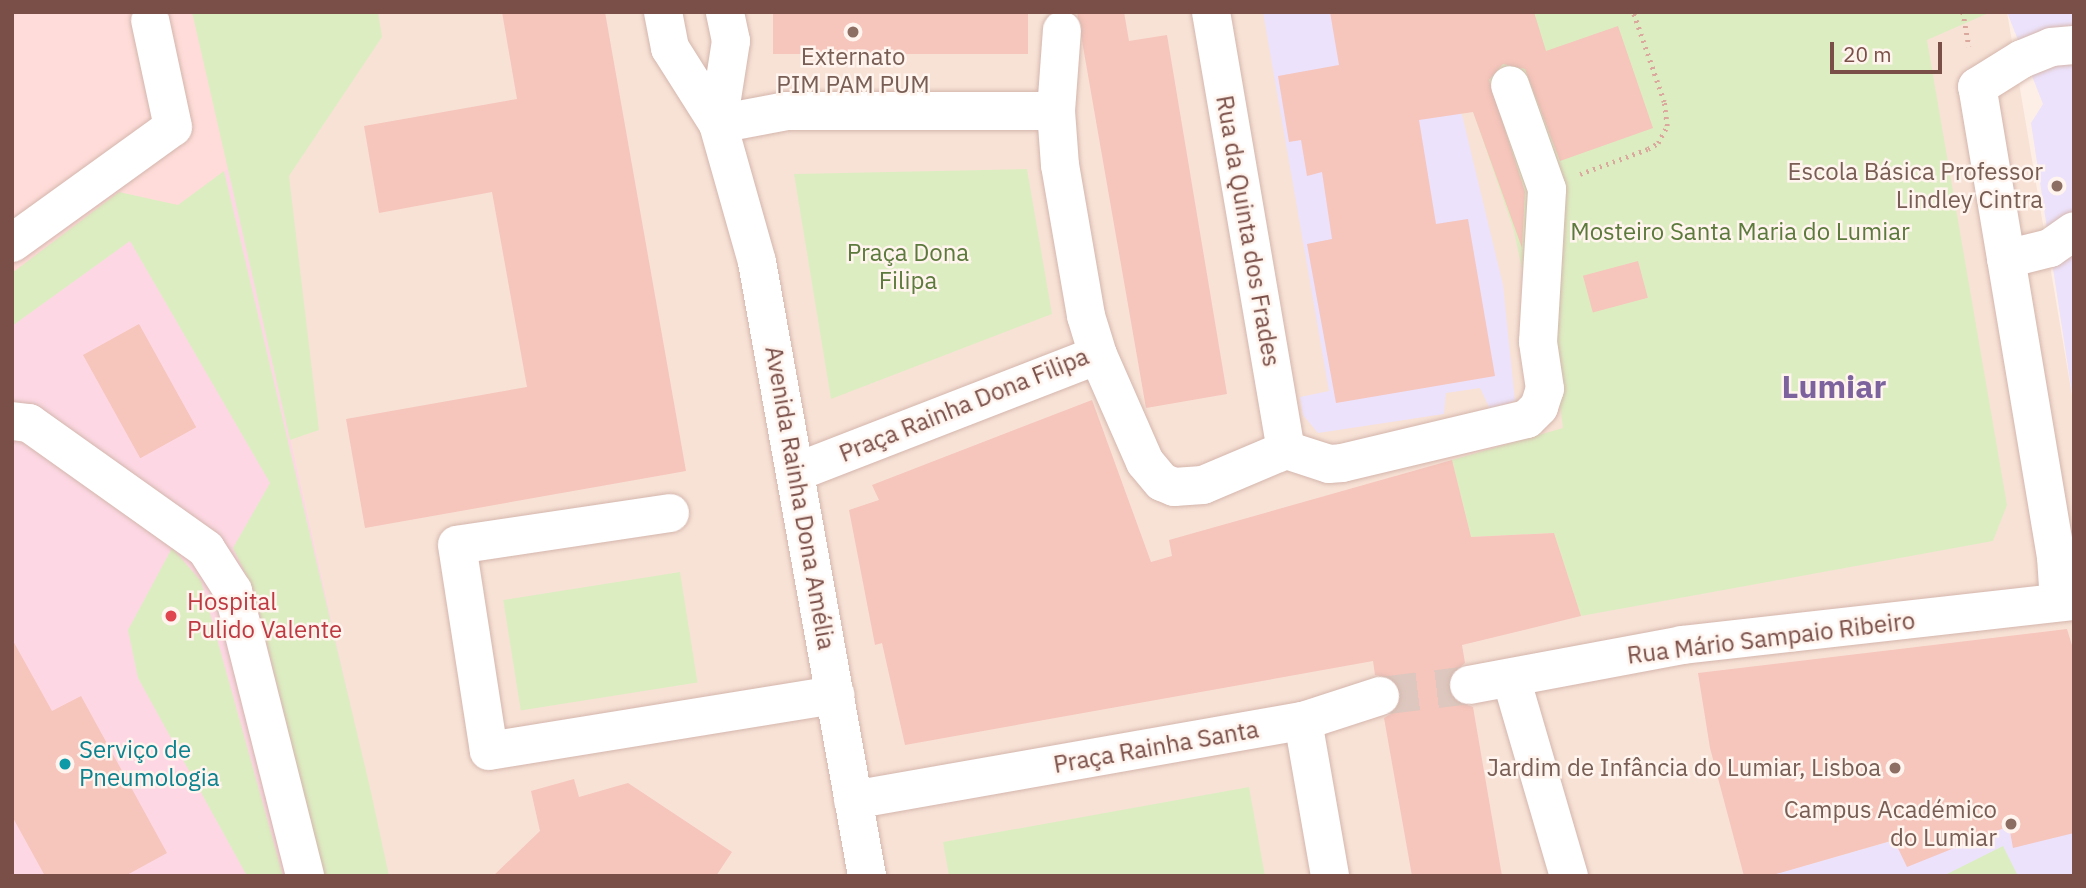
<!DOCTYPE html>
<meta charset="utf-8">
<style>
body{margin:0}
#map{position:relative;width:2086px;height:888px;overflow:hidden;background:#feefe6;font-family:"IBM Plex Sans",sans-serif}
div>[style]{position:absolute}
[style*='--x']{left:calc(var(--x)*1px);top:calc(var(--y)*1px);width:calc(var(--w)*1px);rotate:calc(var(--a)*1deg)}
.residential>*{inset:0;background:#f8e2d6}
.commercial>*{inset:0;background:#ffdcd9}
.education>*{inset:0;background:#ece2fb}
.medical>*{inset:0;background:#fdd8e4}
.green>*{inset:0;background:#ddedc2;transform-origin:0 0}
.building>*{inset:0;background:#f6c5bb;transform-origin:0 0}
.minor-tunnel>*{height:38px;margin-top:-19px;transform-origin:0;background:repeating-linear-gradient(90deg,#ddc7be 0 38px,transparent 0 57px)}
.path>*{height:4.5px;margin-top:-2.25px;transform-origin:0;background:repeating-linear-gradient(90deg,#dba89d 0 2px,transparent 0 7px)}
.roads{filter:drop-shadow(0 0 2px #d4b6ad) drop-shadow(0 0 2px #d4b6ad)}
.minor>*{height:38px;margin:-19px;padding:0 19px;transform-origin:19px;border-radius:19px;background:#fff}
.dots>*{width:19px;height:19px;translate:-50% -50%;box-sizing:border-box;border:4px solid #fff4ee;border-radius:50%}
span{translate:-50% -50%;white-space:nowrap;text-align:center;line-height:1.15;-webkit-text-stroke:5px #fff4ee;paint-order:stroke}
.education-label{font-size:24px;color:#785e54}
.right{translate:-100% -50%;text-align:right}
.street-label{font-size:24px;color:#7a4f48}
.park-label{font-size:24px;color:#5c7a3c}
.health-label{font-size:24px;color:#be3a42}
.left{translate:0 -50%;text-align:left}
.culture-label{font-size:24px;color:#0d838f}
.district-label{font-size:32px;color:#7d639e;font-weight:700}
.frame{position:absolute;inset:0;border:14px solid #7a4f48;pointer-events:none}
.scale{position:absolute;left:1830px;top:42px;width:112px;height:32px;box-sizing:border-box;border:4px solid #7a4f48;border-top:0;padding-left:9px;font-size:21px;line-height:24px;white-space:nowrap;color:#7a4f48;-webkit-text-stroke:5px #fff4ee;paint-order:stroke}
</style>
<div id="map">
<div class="residential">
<i style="clip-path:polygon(187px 12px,2007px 12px,2074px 407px,2074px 876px,12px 876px,12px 326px)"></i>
</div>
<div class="commercial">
<i style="clip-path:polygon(12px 12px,192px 12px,229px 168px,12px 326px)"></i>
</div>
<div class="education">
<i style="clip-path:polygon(1263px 12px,1429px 12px,1463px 119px,1503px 285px,1515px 401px,1490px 409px,1480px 388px,1446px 393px,1444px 414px,1318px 433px,1303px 415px,1300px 397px,1329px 391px)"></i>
<i style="clip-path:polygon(2007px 12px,2074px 12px,2074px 407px,2031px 123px,2043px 104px)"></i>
<i style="clip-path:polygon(2074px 789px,2074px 876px,1768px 876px)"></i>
</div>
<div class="medical">
<i style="clip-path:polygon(229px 168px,389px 876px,12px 876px,12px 326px)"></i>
</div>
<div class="green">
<i style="clip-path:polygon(192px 12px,378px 12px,382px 37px,289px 176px,319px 430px,290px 440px)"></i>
<i style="clip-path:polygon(1439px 12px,1991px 12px,1927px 40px,2007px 505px,1993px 541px,1581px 616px,1554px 533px,1471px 537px,1452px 460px,1563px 428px,1552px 341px,1530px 307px,1514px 231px)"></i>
<i style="clip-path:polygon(1027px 169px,1052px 314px,831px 399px,794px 174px)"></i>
<i style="clip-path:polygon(224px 171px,371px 792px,389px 876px,324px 876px,254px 591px,233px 548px,270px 483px,130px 241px,12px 326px,12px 273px,119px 192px,178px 205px)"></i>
<i style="clip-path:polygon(172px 548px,201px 581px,283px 876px,247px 876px,138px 678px,128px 630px)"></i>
<i style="left:680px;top:572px;width:112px;height:179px;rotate:81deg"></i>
<i style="clip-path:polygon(1249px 787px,1265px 876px,949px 876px,943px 842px)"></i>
<i style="clip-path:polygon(2003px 846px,2018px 876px,1943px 876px)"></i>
</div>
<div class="building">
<i style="clip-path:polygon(502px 12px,605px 12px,686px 471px,365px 528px,346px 419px,527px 387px,492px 192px,379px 213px,364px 126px,517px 99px)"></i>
<i style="left:773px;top:12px;width:255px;height:42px"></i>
<i style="clip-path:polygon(1077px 12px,1124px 12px,1129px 41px,1167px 35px,1227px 394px,1146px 408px)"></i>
<i style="clip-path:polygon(1330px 12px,1534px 12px,1546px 51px,1618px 26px,1653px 128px,1560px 161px,1525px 69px,1503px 64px,1489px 80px,1525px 192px,1522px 248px,1473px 112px,1419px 120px,1436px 224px,1468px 219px,1495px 376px,1336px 403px,1307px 244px,1332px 239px,1322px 172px,1307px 176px,1301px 140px,1289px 142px,1278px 76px,1339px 65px)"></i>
<i style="left:1638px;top:261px;width:38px;height:57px;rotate:75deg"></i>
<i style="left:139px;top:324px;width:118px;height:64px;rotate:61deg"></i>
<i style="clip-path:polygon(1092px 400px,1151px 562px,1172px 556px,1169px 540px,1452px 460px,1471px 537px,1554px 533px,1581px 616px,1462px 645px,1465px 663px,1448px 678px,1453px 700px,1473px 707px,1502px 876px,1412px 876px,1384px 718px,1397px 710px,1401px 690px,1394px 679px,1375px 675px,1373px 661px,905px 745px,882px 643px,875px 645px,849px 510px,879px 500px,872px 485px)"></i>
<i style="clip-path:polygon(2067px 629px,2074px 652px,2074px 833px,2013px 848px,2009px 826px,1907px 867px,1894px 840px,1769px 876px,1744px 876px,1710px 748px,1698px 673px)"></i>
<i style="clip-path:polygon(12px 639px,52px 711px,81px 696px,167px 853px,125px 876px,45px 876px,12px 816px)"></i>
<i style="clip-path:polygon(574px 779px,579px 797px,628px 783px,732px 852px,716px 876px,493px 876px,540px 831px,531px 791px)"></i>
</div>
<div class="minor-tunnel">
<i style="--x:1380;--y:696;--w:90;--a:-7"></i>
</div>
<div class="path">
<i style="--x:1963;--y:12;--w:35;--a:80"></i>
<i style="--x:1580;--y:174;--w:72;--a:-20.2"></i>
<i style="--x:1648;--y:149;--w:12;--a:-31"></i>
<i style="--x:1658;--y:143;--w:19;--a:-62"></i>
<i style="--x:1667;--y:126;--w:24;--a:-97"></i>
<i style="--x:1664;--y:102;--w:95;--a:-109"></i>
</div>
<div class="roads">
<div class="minor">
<i style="--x:663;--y:12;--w:37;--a:79"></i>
<i style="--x:670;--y:48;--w:90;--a:57.7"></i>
<i style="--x:718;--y:124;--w:143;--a:74.2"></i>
<i style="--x:757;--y:262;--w:624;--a:79.84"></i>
<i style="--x:1211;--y:12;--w:444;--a:80.3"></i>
<i style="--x:1056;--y:111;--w:81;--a:-85.8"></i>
<i style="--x:718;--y:124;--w:70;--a:-10.7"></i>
<i style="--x:787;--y:111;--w:269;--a:0"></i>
<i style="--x:1056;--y:111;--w:54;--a:85.8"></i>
<i style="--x:1060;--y:165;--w:153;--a:80.2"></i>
<i style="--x:1086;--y:316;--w:41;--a:72.9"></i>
<i style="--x:1098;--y:355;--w:324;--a:158.8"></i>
<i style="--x:718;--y:124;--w:84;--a:-81.1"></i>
<i style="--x:731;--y:41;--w:30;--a:-102"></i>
<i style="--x:12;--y:243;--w:198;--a:-35.8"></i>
<i style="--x:173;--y:127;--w:109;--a:-102.1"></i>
<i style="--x:2006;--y:259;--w:45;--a:-14"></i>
<i style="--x:2050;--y:248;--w:29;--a:-35"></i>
<i style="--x:1098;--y:355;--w:117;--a:66.3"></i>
<i style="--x:1145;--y:462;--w:26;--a:50"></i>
<i style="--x:1162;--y:482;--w:13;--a:23"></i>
<i style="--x:1174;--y:487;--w:29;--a:-4"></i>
<i style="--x:1203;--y:485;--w:90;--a:-22.9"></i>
<i style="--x:1286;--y:450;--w:45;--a:18"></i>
<i style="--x:1329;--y:464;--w:13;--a:-4"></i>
<i style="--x:1342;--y:463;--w:190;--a:-13.4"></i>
<i style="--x:1527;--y:419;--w:17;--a:-45"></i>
<i style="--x:1539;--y:407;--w:19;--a:-72"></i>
<i style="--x:1545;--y:389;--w:48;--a:-98.5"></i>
<i style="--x:1538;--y:342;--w:153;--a:-86.6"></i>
<i style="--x:1547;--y:189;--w:110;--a:-109.6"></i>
<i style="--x:12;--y:421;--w:17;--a:7"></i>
<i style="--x:29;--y:423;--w:217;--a:35.4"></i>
<i style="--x:206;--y:549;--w:50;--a:57.3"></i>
<i style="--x:233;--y:591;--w:294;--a:75.8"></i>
<i style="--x:670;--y:513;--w:215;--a:171.5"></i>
<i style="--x:457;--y:545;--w:208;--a:81.2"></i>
<i style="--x:489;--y:751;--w:351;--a:-9.2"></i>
<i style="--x:2059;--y:602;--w:45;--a:-93.8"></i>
<i style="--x:2056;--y:557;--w:477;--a:-99.5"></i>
<i style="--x:1977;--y:87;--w:53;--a:-31.9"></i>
<i style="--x:2022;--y:59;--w:31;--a:-22"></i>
<i style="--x:2051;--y:47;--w:23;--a:-5"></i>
<i style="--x:1511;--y:678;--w:206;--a:73.7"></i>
<i style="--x:1469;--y:685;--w:217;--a:-10.6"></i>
<i style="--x:1682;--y:645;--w:394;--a:-6.4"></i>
<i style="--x:1303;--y:721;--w:81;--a:-18"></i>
<i style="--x:853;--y:800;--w:457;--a:-10"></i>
<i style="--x:1303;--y:721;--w:157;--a:80.1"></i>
</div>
</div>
<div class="dots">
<i style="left:853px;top:32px;background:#8d6e63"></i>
<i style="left:2057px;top:186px;background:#8d6e63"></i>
<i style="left:171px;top:616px;background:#e0444e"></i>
<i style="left:65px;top:764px;background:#0f9aa8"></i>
<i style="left:1895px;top:768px;background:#8d6e63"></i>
<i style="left:2011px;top:824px;background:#8d6e63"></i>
</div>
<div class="education-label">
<span style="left:853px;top:71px">Externato<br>PIM PAM PUM</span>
<span class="right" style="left:2043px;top:186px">Escola Básica Professor<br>Lindley Cintra</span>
<span class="right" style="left:1881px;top:768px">Jardim de Infância do Lumiar, Lisboa</span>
<span class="right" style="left:1997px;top:824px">Campus Académico<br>do Lumiar</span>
</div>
<div class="street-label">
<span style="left:1248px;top:231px;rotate:80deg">Rua da Quinta dos Frades</span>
<span style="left:964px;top:405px;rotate:-22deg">Praça Rainha Dona Filipa</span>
<span style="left:800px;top:498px;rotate:80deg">Avenida Rainha Dona Amélia</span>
<span style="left:1771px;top:638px;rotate:-7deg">Rua Mário Sampaio Ribeiro</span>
<span style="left:1156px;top:747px;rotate:-10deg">Praça Rainha Santa</span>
</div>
<div class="park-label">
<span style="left:1740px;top:232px">Mosteiro Santa Maria do Lumiar</span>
<span style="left:908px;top:267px">Praça Dona<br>Filipa</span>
</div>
<div class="health-label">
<span class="left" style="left:187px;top:616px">Hospital<br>Pulido Valente</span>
</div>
<div class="culture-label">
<span class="left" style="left:79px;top:764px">Serviço de<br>Pneumologia</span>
</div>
<div class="district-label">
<span style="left:1834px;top:386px">Lumiar</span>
</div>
<div class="frame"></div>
<div class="scale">20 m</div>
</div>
